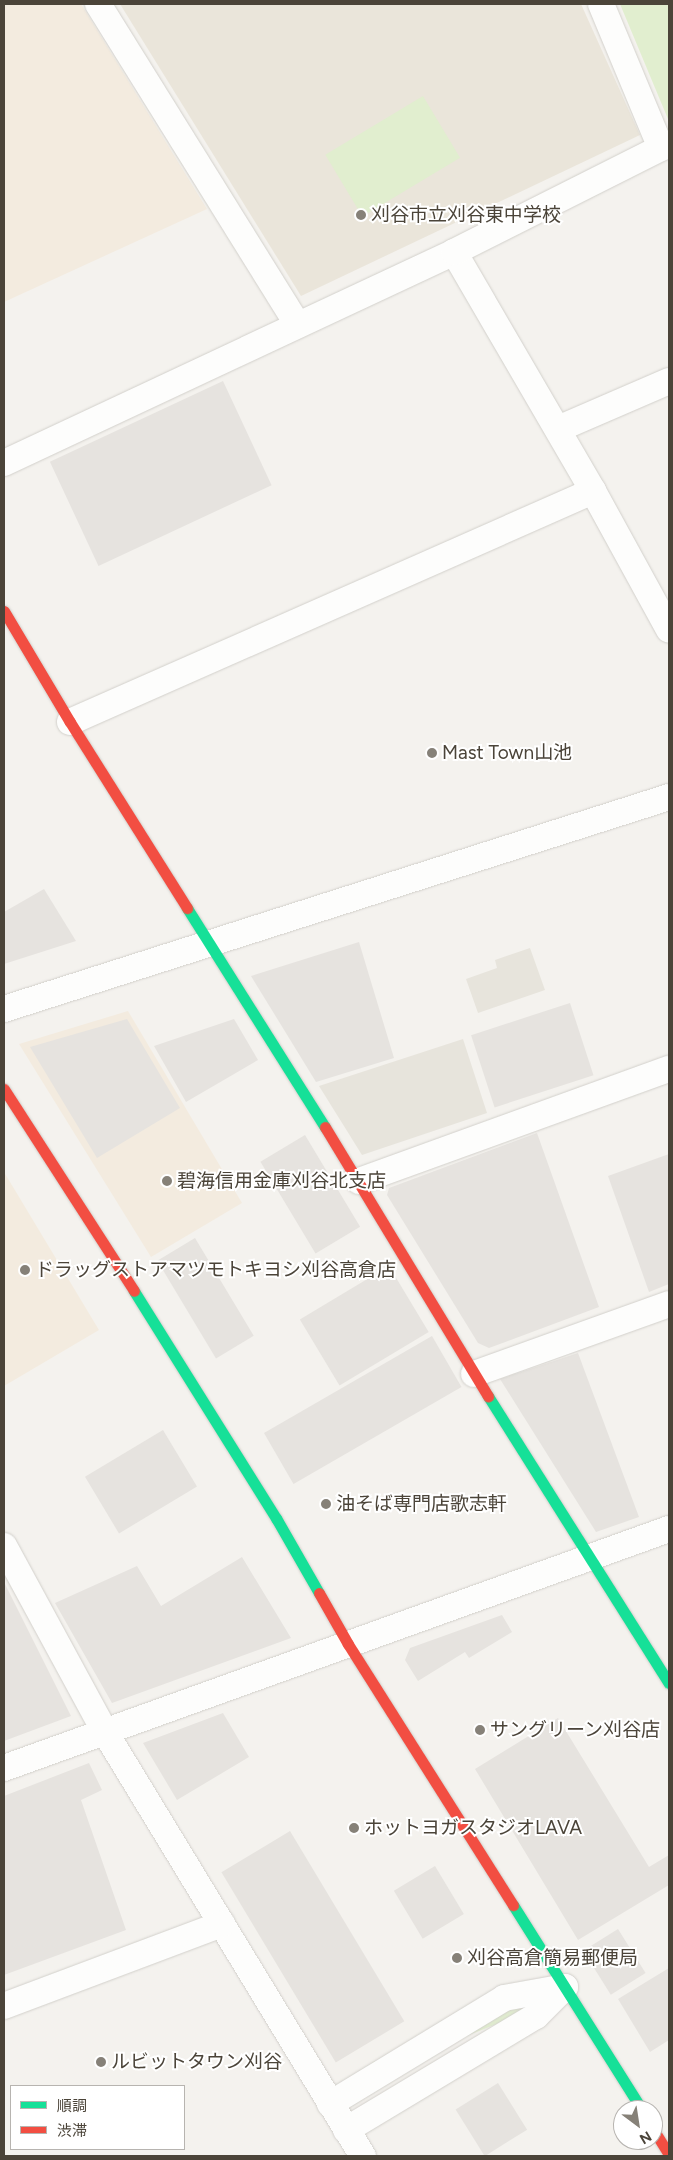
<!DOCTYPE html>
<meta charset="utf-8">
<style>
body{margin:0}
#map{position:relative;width:673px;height:2160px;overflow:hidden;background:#f4f2ee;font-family:Figtree,"Noto Sans JP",sans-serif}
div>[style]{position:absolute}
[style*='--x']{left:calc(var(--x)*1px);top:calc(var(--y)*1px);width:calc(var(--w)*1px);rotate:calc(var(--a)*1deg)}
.residential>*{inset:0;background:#e7e4dc}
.commercial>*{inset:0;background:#f3ebdf}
.education>*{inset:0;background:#eae5da}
.green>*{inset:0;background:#e1eecf;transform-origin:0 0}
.parking>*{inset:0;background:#e6e3df;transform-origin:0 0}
.roads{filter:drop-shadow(0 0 1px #d2d0cb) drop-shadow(0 0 1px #d2d0cb)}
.street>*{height:26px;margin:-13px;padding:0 13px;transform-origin:13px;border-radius:13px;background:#fdfdfc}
.fast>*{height:11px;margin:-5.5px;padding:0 5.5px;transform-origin:5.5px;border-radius:5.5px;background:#16e098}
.jam>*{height:11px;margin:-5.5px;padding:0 5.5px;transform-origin:5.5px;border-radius:5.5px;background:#f24e42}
.dots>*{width:14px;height:14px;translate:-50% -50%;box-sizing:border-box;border:2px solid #fff;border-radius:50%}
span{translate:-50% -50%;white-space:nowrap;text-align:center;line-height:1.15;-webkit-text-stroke:4px #fff;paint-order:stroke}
.poi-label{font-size:19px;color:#4b4439}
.left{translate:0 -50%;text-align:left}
.frame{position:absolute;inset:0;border:5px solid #4b4439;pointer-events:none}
.legend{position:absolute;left:10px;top:2085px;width:175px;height:65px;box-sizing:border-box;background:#fff;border:1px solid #b7b4b0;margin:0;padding:6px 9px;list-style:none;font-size:15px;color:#4b4439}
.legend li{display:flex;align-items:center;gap:10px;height:25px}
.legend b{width:25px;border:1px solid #b7b4b0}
.north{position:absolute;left:613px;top:2100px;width:50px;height:50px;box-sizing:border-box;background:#fff;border:1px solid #b7b4b0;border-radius:50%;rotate:149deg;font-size:14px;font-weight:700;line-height:20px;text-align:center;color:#4b4439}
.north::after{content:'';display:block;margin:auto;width:18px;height:22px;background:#868178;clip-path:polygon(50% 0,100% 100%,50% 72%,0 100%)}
</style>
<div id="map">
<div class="residential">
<i style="clip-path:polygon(530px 948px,545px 990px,478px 1013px,466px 979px,497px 968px,495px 960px)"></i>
<i style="clip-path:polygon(463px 1039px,487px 1113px,362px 1155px,319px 1086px)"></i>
</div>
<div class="commercial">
<i style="clip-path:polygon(4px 4px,81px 4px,207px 209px,4px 302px)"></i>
<i style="clip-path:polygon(128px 1011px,242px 1203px,151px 1257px,19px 1044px)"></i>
<i style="clip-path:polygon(4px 1172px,99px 1330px,4px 1386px)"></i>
</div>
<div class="education">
<i style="clip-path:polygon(120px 4px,581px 4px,640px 135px,301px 296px)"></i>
</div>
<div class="green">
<i style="clip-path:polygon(620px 4px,669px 4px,668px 119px)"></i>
<i style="left:423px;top:96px;width:72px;height:114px;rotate:59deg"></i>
<i style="left:519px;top:2003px;width:11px;height:158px;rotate:68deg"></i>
</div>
<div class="parking">
<i style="left:223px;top:381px;width:115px;height:191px;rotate:65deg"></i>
<i style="clip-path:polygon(44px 889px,76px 941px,4px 964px,4px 912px)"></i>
<i style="clip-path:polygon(359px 942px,394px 1058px,316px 1082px,251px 976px)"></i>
<i style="left:570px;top:1003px;width:76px;height:104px;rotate:72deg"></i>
<i style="clip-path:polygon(127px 1019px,180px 1108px,97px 1158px,30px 1047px)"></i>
<i style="clip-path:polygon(234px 1019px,258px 1060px,186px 1102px,154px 1046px)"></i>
<i style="clip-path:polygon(537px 1133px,599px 1307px,489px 1348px,478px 1343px,387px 1195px,389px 1188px)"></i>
<i style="left:305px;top:1135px;width:107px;height:52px;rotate:59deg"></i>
<i style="clip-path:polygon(669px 1154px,669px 1284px,649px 1292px,608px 1176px)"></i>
<i style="left:195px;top:1238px;width:114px;height:44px;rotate:59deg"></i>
<i style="left:389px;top:1266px;width:77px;height:104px;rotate:59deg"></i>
<i style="left:432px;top:1336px;width:59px;height:194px;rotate:60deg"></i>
<i style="clip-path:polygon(578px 1353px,639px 1517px,596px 1532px,500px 1379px)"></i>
<i style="left:163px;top:1430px;width:66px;height:91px;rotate:59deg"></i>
<i style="clip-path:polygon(242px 1557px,291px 1638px,112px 1703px,55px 1603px,137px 1566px,161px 1606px)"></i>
<i style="clip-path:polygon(4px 1582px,71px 1716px,4px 1741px)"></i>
<i style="clip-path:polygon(502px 1615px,512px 1632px,469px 1658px,465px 1652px,418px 1681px,405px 1660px,410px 1648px)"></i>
<i style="clip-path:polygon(223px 1713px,249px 1757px,177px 1800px,143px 1743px)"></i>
<i style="clip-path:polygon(558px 1718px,649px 1867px,669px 1855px,669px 1885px,578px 1940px,475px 1769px)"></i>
<i style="clip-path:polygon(89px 1763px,102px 1790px,81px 1800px,126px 1930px,4px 1975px,4px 1796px)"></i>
<i style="left:290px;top:1831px;width:222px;height:80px;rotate:59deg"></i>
<i style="left:435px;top:1866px;width:56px;height:48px;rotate:59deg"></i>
<i style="left:618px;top:1929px;width:52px;height:41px;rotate:58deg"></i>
<i style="clip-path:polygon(669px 1968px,669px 2040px,650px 2052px,618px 1999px)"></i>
<i style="left:498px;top:2083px;width:55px;height:50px;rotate:58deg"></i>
</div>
<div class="roads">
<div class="street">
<i style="--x:98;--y:4;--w:377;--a:58.1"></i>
<i style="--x:601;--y:4;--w:156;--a:67.4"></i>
<i style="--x:454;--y:252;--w:276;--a:59.8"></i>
<i style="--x:593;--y:491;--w:158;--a:61.3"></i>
<i style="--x:558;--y:429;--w:121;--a:-23.4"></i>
<i style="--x:4;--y:463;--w:497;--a:-25.1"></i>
<i style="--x:454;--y:252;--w:241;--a:-26.7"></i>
<i style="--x:70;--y:722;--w:572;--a:-23.83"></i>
<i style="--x:4;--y:1009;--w:698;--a:-17.68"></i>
<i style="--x:359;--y:1181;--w:330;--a:-19.9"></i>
<i style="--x:474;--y:1374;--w:207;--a:-19.7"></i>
<i style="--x:4;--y:1546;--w:212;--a:61.5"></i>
<i style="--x:105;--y:1732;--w:496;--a:58.7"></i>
<i style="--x:4;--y:1768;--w:707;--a:-19.77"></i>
<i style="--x:4;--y:2006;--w:233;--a:-20.6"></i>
<i style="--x:330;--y:2104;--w:204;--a:-31.3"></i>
<i style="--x:504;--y:1998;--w:62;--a:-10.2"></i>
<i style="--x:346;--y:2130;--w:222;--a:-31"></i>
<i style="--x:536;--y:2016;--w:41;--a:-45"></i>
</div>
<div class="fast">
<i style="--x:187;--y:908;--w:259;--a:57.8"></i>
<i style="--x:134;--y:1291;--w:268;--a:58"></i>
<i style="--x:276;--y:1518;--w:86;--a:60.2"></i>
<i style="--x:488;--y:1396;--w:339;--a:57.8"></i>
<i style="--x:513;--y:1905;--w:242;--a:57.8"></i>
</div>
<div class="jam">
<i style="--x:4;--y:611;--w:129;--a:59.3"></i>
<i style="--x:70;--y:722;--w:220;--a:57.8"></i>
<i style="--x:4;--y:1089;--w:240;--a:57.2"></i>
<i style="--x:325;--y:1127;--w:315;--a:58.8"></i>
<i style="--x:319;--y:1593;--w:59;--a:60.4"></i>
<i style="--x:348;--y:1644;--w:309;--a:57.7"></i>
<i style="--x:653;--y:2129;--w:31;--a:58"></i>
</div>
</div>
<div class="dots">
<i style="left:361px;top:215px;background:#868178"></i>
<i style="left:432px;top:753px;background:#868178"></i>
<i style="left:167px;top:1181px;background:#868178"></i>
<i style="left:25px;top:1270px;background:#868178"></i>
<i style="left:326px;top:1504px;background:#868178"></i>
<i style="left:480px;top:1730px;background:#868178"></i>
<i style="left:354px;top:1828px;background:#868178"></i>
<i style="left:457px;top:1958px;background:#868178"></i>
<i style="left:101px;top:2062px;background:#868178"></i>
</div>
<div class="poi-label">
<span class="left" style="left:371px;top:215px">刈谷市立刈谷東中学校</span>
<span class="left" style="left:442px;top:753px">Mast Town山池</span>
<span class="left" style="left:177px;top:1181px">碧海信用金庫刈谷北支店</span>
<span class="left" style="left:35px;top:1270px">ドラッグストアマツモトキヨシ刈谷高倉店</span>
<span class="left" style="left:336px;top:1504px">油そば専門店歌志軒</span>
<span class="left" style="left:490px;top:1730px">サングリーン刈谷店</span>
<span class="left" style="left:364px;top:1828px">ホットヨガスタジオLAVA</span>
<span class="left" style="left:467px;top:1958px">刈谷高倉簡易郵便局</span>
<span class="left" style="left:111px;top:2062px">ルビットタウン刈谷</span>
</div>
<div class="frame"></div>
<ul class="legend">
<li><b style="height:6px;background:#16e098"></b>順調</li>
<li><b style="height:6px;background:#f24e42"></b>渋滞</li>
</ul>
<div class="north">N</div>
</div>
